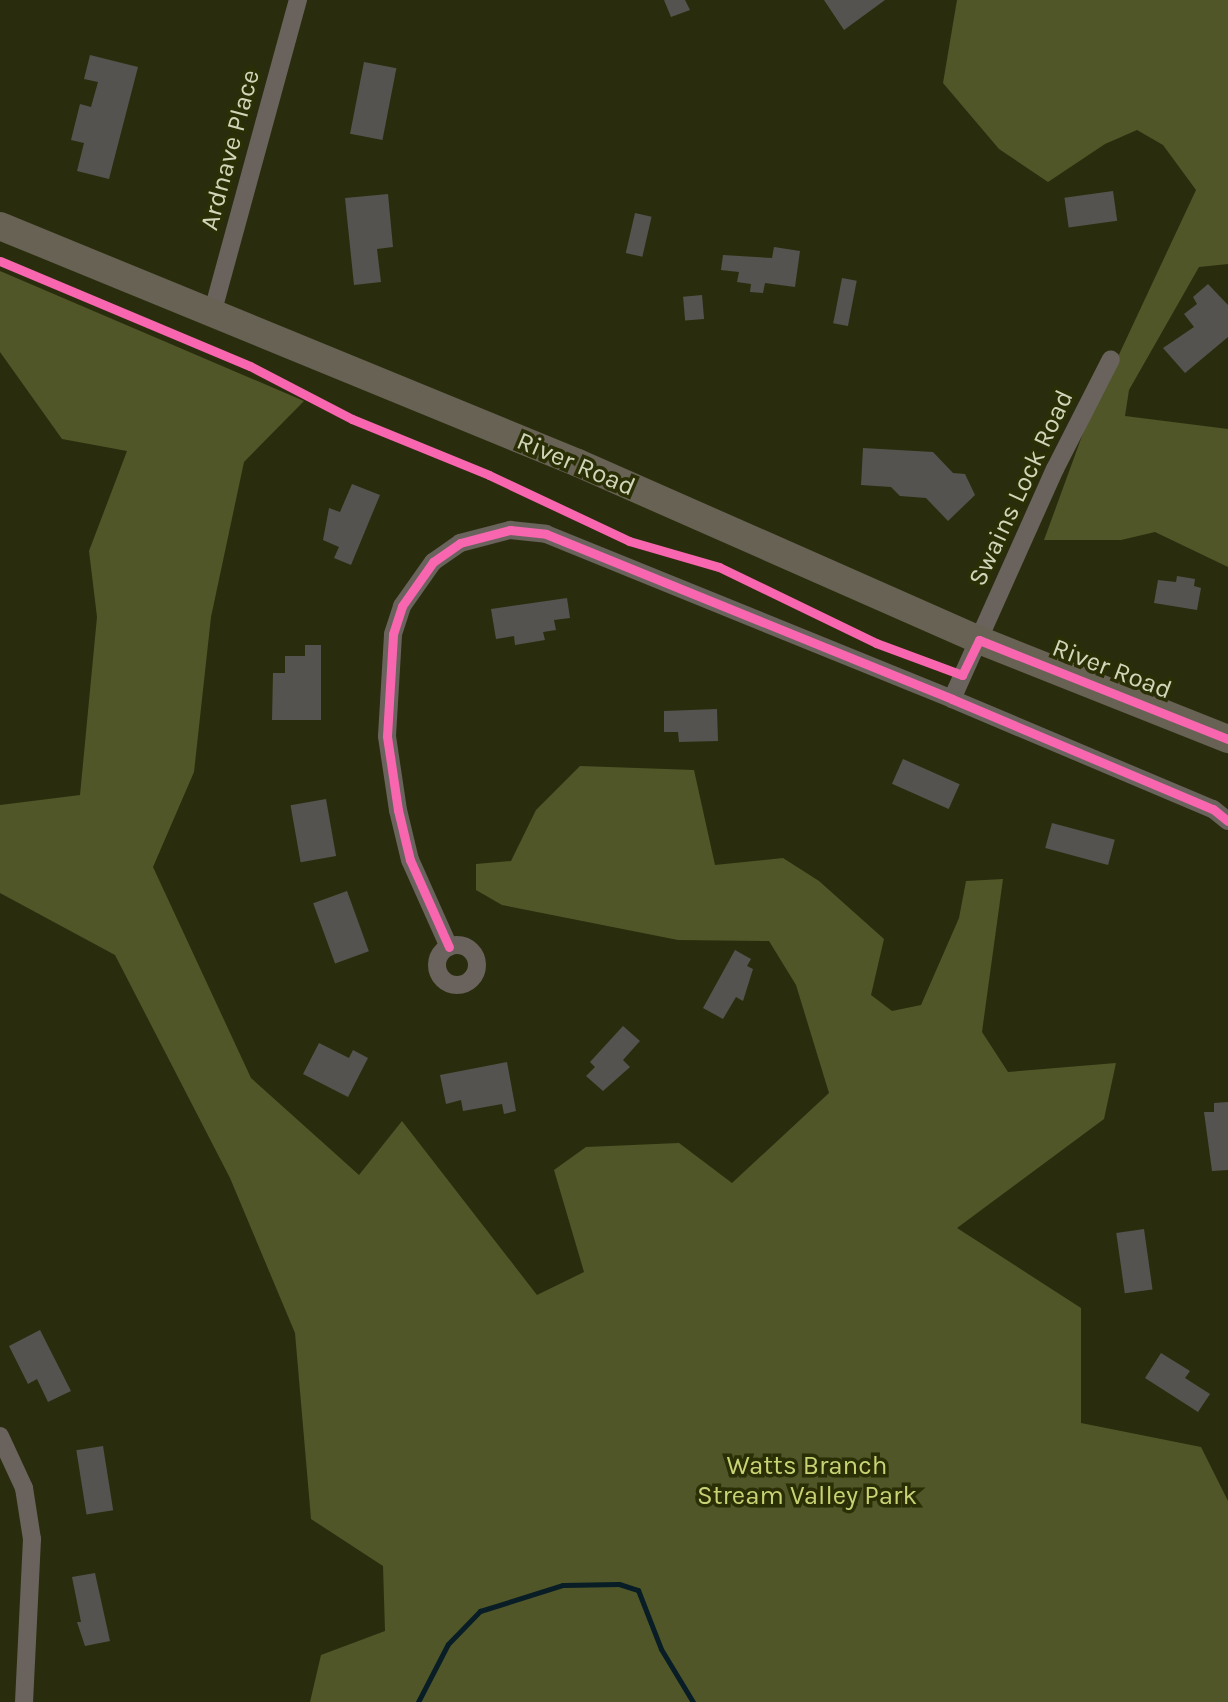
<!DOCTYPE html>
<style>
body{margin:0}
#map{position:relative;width:1228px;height:1702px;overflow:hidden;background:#2a2d0d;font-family:Karla,sans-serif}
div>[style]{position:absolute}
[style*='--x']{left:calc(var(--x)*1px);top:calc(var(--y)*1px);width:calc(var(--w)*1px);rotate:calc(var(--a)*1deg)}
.green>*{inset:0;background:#505628}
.stream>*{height:5px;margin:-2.5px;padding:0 2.5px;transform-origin:2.5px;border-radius:2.5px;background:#081d25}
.building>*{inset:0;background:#54534f;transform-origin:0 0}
.minor>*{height:18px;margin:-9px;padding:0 9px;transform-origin:9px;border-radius:9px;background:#6a635d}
.minor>.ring{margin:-9px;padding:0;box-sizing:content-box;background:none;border:18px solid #6a635d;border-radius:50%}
.primary>*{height:28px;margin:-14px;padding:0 14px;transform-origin:14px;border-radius:14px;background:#676254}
.cycleway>*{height:9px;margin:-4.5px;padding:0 4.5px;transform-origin:4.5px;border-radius:4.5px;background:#f766af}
span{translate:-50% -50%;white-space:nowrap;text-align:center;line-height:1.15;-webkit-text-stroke:7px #2b2f05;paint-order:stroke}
.street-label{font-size:26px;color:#d1d6ba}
.park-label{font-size:26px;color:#c7d375}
</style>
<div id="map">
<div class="green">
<i style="clip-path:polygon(957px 0,1228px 0,1228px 264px,1199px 267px,1129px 390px,1125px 416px,1228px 429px,1228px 567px,1155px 532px,1121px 540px,1044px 540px,1086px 425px,1196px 190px,1163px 145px,1137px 130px,1105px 144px,1048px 182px,999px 149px,943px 83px)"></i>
<i style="clip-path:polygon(0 271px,304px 401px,244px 462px,211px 617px,194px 772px,153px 867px,251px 1078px,359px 1175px,402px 1121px,537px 1295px,584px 1272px,554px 1170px,586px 1147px,679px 1143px,732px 1183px,829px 1093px,796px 985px,769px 941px,678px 940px,502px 905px,476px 890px,476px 864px,511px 861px,536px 810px,580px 766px,694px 770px,715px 865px,783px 858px,819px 881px,884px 939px,871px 995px,892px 1011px,921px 1005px,959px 918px,966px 881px,1003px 879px,982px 1032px,1008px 1072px,1116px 1063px,1104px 1119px,957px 1228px,1081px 1308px,1081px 1423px,1201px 1447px,1228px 1501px,1228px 1702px,310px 1702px,321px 1655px,385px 1631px,383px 1566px,311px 1519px,295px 1333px,230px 1178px,115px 955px,0 893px,0 805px,80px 795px,97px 617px,89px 551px,127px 451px,62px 439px,0 352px)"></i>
</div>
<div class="stream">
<i style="--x:418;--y:1702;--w:65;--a:-62.7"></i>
<i style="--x:448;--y:1644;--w:46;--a:-45.9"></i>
<i style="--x:480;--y:1611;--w:87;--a:-17.4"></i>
<i style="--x:563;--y:1585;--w:56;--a:-1"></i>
<i style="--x:619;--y:1584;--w:20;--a:18"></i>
<i style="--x:638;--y:1590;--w:63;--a:68.7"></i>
<i style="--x:661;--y:1649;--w:62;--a:58.9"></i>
</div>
<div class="building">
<i style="clip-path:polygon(664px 0,685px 0,690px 10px,671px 17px)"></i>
<i style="clip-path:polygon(824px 0,885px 0,844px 30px)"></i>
<i style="clip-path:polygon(90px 55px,138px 67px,109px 179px,77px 171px,84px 143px,71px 140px,80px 104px,91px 107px,98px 82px,84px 79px)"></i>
<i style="left:364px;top:62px;width:33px;height:73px;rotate:11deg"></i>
<i style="left:1113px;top:191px;width:30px;height:49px;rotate:82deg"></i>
<i style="clip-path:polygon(388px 194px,393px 247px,377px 249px,381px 282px,354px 285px,345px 198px)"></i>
<i style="left:635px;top:213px;width:17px;height:41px;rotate:13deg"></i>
<i style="clip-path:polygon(774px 247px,800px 251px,795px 287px,765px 283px,763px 293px,750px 292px,751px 284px,737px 282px,739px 272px,721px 270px,723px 255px,772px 258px)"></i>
<i style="left:842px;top:278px;width:15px;height:46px;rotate:11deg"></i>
<i style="clip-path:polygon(1208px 284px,1228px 305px,1228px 337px,1185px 373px,1163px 348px,1194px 327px,1184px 314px,1197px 304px,1193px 297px)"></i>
<i style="left:702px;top:295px;width:24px;height:19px;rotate:85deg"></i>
<i style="clip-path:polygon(863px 448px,933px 452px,953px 473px,965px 474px,975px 495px,948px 521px,926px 498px,900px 496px,891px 487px,861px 485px)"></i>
<i style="clip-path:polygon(352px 484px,380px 495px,351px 565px,334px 558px,339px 547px,323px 540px,329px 508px,340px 512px)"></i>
<i style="clip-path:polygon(1177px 576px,1195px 579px,1194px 586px,1201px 588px,1197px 610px,1154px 603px,1158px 580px,1176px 582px)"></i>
<i style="clip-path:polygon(567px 598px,570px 618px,554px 620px,556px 630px,543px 632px,545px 640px,515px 645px,514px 636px,496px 639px,491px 609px)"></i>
<i style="clip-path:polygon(305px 645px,321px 645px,321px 720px,272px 720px,273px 673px,285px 673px,285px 656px,305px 656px)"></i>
<i style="clip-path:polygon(717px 709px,718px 741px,679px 742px,678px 732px,664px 732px,664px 711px)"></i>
<i style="left:903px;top:759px;width:62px;height:27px;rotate:24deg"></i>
<i style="left:326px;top:799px;width:58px;height:36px;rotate:80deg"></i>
<i style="left:1052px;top:823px;width:65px;height:26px;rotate:15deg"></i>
<i style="left:347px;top:891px;width:64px;height:36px;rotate:70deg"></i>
<i style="clip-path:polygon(735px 950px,751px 959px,747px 966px,753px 969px,743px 1001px,736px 997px,723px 1019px,703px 1008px)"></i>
<i style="clip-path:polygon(623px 1026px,640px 1041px,623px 1060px,630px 1067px,603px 1091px,586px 1076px,595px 1067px,590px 1062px)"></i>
<i style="clip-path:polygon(319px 1043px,349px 1058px,353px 1050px,368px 1058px,348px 1097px,303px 1074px)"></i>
<i style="clip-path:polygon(507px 1062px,516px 1111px,504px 1114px,502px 1104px,463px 1111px,461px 1100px,446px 1104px,440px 1075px)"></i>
<i style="clip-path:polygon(1228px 1102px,1228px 1170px,1212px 1171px,1204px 1112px,1214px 1112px,1214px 1103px)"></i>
<i style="left:1144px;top:1229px;width:61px;height:28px;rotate:82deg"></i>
<i style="clip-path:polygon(40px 1330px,71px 1391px,48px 1402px,37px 1379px,28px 1384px,9px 1346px)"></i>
<i style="clip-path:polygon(1161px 1353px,1190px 1371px,1185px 1378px,1210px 1394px,1198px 1412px,1145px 1378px)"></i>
<i style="left:103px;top:1446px;width:65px;height:27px;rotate:81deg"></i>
<i style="clip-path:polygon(95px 1573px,110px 1641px,85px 1646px,77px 1622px,81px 1622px,72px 1577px)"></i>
</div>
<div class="minor">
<i style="--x:212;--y:314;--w:326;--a:-74.7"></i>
<i style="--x:952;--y:699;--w:252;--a:-65.9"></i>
<i style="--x:1055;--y:469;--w:123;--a:-63"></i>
<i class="ring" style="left:437px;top:945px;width:22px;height:22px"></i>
<i style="--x:449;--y:947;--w:95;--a:-114.1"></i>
<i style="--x:410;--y:860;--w:51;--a:-103.5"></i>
<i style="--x:398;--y:810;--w:75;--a:-98.5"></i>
<i style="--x:387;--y:736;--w:102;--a:-86.6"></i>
<i style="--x:393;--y:634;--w:29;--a:-72"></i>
<i style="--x:402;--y:606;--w:54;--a:-54.8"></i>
<i style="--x:433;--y:562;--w:33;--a:-35"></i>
<i style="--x:460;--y:543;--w:52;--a:-14.6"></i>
<i style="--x:510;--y:530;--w:36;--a:6"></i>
<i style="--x:546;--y:534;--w:438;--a:22.1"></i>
<i style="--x:952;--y:699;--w:283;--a:22.9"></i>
<i style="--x:1213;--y:809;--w:19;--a:39"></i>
<i style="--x:0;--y:1436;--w:57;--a:65.2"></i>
<i style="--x:24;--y:1488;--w:52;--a:81.1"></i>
<i style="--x:32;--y:1539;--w:163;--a:92.8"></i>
</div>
<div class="primary">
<i style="--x:0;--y:226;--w:625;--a:22.3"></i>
<i style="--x:578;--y:463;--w:438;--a:23.8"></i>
<i style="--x:979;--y:640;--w:268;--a:21.7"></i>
</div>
<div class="cycleway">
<i style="--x:0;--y:261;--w:271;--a:22.8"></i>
<i style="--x:250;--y:366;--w:115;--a:27.5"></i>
<i style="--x:352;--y:419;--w:148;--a:22.2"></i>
<i style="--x:489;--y:475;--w:155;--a:25.2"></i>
<i style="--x:629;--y:541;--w:94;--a:16.1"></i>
<i style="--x:719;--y:567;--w:174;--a:25.8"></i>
<i style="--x:876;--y:643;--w:92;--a:20.4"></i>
<i style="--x:962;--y:675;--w:39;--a:-64"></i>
<i style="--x:979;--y:640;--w:268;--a:21.7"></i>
<i style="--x:449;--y:947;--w:95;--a:-114.1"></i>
<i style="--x:410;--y:860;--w:51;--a:-103.5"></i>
<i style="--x:398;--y:810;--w:75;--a:-98.5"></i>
<i style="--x:387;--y:736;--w:102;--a:-86.6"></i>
<i style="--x:393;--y:634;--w:29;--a:-72"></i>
<i style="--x:402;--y:606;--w:54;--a:-54.8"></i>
<i style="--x:433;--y:562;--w:33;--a:-35"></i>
<i style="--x:460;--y:543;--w:52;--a:-14.6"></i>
<i style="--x:510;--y:530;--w:36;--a:6"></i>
<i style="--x:546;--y:534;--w:438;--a:22.1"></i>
<i style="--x:952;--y:699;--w:283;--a:22.9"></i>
<i style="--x:1213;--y:809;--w:19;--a:39"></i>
</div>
<div class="street-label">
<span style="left:230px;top:150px;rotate:-75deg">Ardnave Place</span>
<span style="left:576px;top:464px;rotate:23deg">River Road</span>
<span style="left:1021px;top:488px;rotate:-65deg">Swains Lock Road</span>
<span style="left:1112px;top:669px;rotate:21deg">River Road</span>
</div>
<div class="park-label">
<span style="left:807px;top:1481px">Watts Branch<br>Stream Valley Park</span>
</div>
</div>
